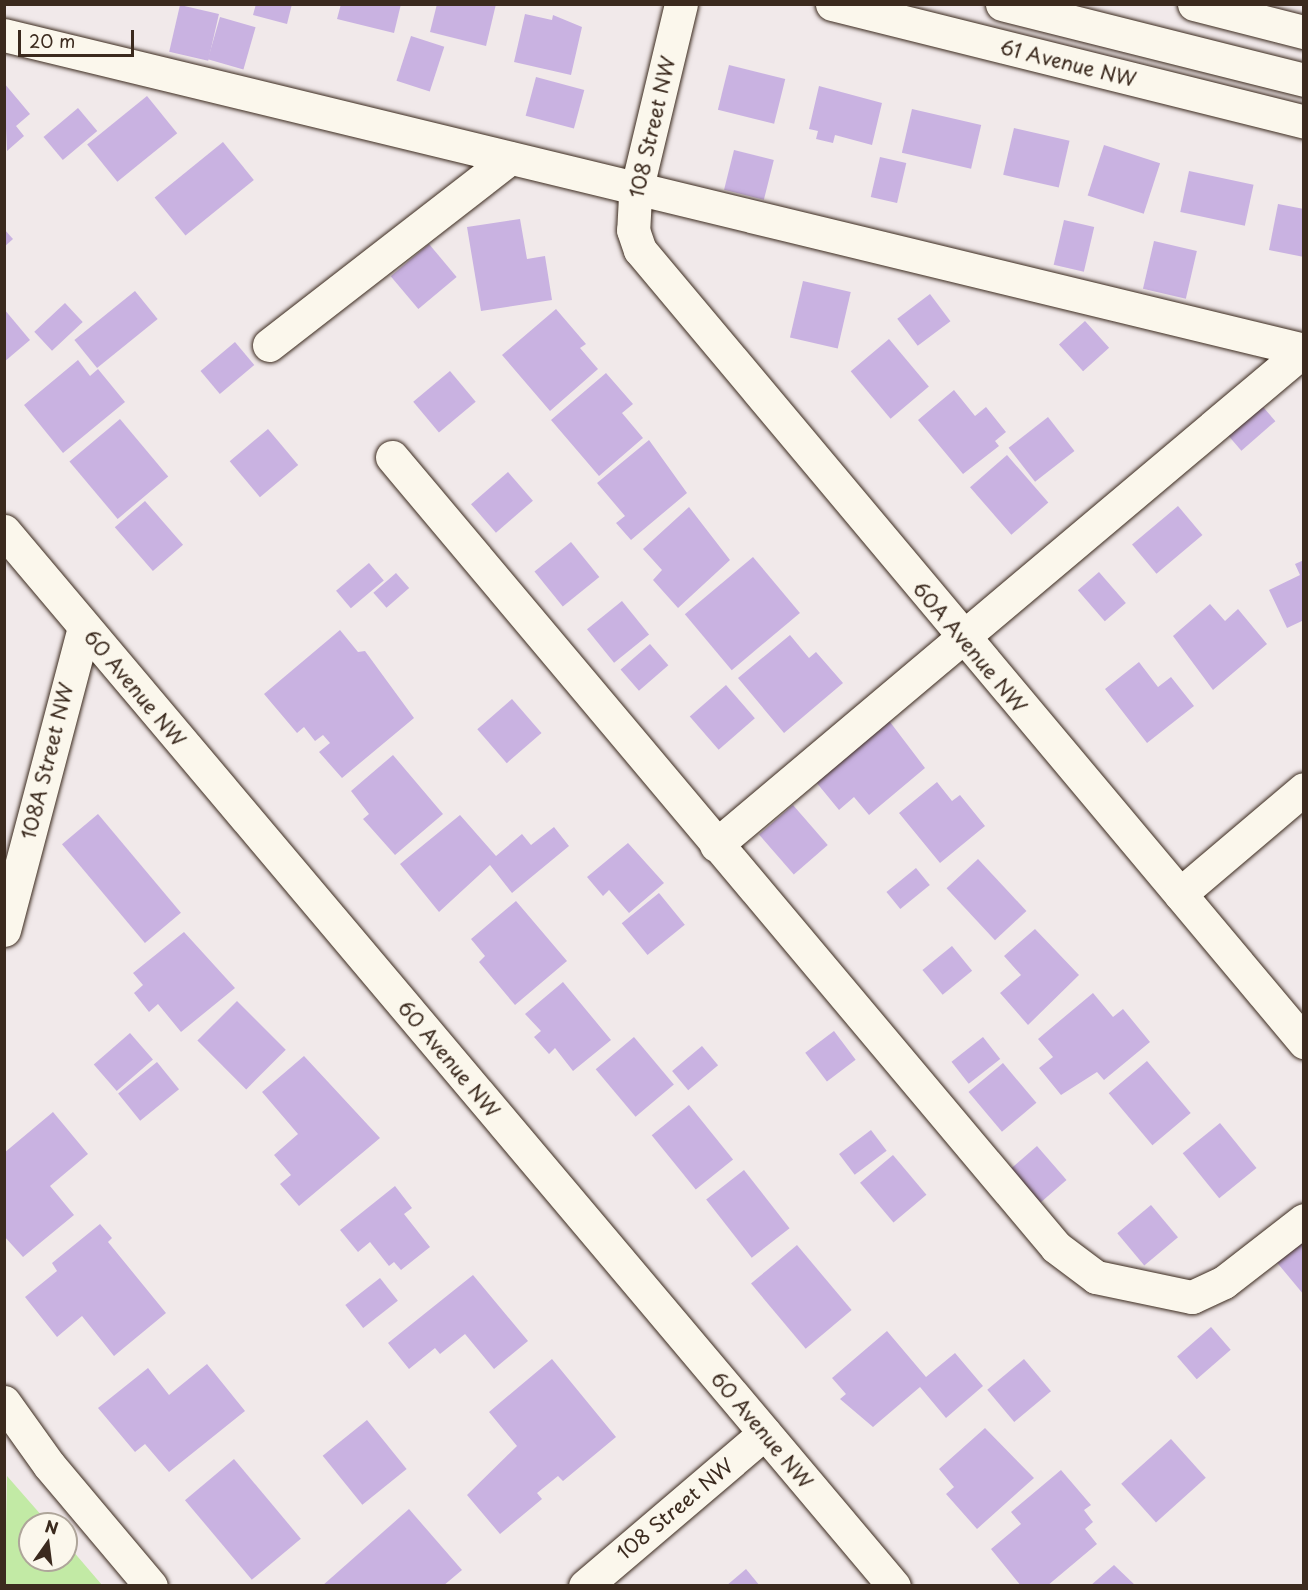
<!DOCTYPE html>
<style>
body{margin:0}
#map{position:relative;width:1308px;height:1590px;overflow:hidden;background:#f1e9ea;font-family:"Playpen Sans",sans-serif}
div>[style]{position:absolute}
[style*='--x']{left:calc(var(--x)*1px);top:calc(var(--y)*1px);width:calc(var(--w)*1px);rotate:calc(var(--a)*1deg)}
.green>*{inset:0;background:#c2eaa5}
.building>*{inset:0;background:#c9b2e1;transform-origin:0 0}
.roads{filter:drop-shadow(0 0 2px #3b2a1e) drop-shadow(0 0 2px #3b2a1e)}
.minor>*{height:33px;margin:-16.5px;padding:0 16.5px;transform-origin:16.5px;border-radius:16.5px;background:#fbf7ec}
.major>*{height:33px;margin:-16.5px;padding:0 16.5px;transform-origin:16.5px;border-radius:16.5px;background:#fbf7ec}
span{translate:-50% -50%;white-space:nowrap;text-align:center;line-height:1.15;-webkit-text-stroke:5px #fbf7ec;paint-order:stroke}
.street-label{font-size:20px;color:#3b2a1e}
.frame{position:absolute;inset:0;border:6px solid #3b2a1e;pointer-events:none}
.north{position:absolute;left:18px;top:1512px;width:60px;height:60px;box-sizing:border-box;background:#fbf7ec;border:2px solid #aea59a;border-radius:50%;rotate:14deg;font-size:16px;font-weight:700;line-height:24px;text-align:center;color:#3b2a1e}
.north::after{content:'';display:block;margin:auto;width:21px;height:27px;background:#3b2a1e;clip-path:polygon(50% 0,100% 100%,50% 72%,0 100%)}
.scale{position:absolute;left:18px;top:30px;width:116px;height:27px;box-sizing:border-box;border:3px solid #3b2a1e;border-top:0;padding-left:8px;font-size:18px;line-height:21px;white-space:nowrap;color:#3b2a1e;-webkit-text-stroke:4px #fbf7ec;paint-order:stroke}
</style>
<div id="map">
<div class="green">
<i style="clip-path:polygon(7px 1476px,49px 1524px,30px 1524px,30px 1560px,66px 1560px,66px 1543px,102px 1585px,5px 1585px)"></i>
</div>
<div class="building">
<i style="clip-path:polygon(256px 4px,292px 4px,287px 24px,253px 15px)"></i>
<i style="clip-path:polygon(341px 4px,401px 4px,394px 33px,337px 19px)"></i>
<i style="clip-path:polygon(437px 4px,496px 4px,486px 46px,430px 32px)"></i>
<i style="left:180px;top:5px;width:40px;height:48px;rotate:13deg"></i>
<i style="clip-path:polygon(525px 14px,552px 20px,553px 15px,582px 27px,571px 75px,514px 62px)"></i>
<i style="left:220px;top:17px;width:37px;height:44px;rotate:16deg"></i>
<i style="left:411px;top:36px;width:35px;height:47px;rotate:18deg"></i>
<i style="left:729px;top:65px;width:58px;height:46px;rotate:14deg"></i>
<i style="left:536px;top:77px;width:50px;height:40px;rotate:15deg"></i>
<i style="clip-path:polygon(4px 83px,30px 114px,16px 126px,24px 136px,7px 151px)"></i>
<i style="clip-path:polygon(819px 86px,882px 103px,872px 145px,835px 135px,833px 143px,816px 139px,818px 131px,809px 129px)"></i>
<i style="left:147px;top:96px;width:48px;height:77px;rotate:51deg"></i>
<i style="left:78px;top:108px;width:30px;height:45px;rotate:50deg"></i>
<i style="left:912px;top:109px;width:71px;height:45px;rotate:13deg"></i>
<i style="left:1014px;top:128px;width:57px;height:48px;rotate:13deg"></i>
<i style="left:223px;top:142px;width:49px;height:88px;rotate:51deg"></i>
<i style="left:1104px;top:145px;width:59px;height:53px;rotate:18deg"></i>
<i style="left:734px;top:150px;width:41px;height:41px;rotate:14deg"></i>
<i style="left:880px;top:157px;width:27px;height:41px;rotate:13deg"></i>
<i style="left:1189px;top:171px;width:66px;height:42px;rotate:12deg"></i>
<i style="clip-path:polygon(1278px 204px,1304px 209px,1304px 257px,1269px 250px)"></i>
<i style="clip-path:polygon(520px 219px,527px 259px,545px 256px,552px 300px,481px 311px,467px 227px)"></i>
<i style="left:1064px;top:220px;width:31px;height:46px;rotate:13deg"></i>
<i style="clip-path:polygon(4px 229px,13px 239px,4px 247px)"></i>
<i style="left:1154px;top:241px;width:44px;height:49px;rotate:13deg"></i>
<i style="left:429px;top:244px;width:43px;height:50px;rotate:50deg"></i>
<i style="left:803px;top:281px;width:49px;height:58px;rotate:13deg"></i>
<i style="left:135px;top:291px;width:36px;height:78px;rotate:51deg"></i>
<i style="left:930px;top:294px;width:34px;height:41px;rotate:53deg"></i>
<i style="left:65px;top:303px;width:26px;height:42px;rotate:47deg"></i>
<i style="clip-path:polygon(4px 309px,30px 340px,4px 362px)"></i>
<i style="clip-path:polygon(556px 309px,586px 344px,580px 348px,598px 369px,550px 411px,502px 355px)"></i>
<i style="left:1085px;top:321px;width:36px;height:35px;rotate:48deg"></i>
<i style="left:889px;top:339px;width:62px;height:50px;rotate:50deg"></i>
<i style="left:235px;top:342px;width:30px;height:45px;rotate:50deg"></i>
<i style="clip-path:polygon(78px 360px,90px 376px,98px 369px,125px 402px,63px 453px,24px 405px)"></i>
<i style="left:450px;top:371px;width:40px;height:48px;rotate:50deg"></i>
<i style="clip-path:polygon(606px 373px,633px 404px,622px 413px,643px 438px,599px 476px,551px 420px)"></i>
<i style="clip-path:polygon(954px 390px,975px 416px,986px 407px,1006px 432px,995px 441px,999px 446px,963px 474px,918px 420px)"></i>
<i style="left:1257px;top:400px;width:28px;height:45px;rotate:49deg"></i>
<i style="left:1048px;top:417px;width:43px;height:50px;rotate:52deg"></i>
<i style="left:120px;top:419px;width:75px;height:66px;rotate:50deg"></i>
<i style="left:268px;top:429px;width:47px;height:50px;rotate:50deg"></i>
<i style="clip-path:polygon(649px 440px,687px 493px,631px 540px,616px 523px,625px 516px,597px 483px)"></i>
<i style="left:1007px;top:455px;width:63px;height:49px;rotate:49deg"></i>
<i style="left:508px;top:472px;width:38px;height:49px;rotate:49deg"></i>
<i style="left:145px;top:501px;width:58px;height:40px;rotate:49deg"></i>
<i style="left:1178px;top:506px;width:38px;height:60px;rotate:50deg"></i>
<i style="clip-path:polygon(689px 507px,730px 560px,678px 608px,653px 580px,662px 570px,643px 549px)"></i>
<i style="left:571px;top:542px;width:45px;height:47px;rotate:51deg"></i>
<i style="left:753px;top:557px;width:73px;height:89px;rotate:50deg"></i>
<i style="clip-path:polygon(1304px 560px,1304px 620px,1287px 628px,1269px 590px,1300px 575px,1295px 564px)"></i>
<i style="left:369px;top:563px;width:23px;height:43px;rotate:50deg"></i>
<i style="left:1099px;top:572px;width:41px;height:28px;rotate:49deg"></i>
<i style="left:396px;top:573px;width:20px;height:30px;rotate:49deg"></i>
<i style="left:622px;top:601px;width:43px;height:45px;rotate:51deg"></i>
<i style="clip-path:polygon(1210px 604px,1225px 621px,1238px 609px,1267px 644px,1213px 690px,1173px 636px)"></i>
<i style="clip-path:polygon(340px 630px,358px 652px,365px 651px,414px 718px,342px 778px,319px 752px,330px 743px,323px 735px,315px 741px,304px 727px,297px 733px,264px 694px)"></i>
<i style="clip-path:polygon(790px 635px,809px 658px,816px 652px,843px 683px,784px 733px,738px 678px)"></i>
<i style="left:650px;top:644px;width:28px;height:39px;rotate:49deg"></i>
<i style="clip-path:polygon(1139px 662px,1158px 687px,1171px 677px,1194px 706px,1147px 743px,1105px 689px)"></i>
<i style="left:726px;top:685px;width:44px;height:48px;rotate:49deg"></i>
<i style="left:512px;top:699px;width:45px;height:46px;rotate:49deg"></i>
<i style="clip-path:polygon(887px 718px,925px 768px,869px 815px,854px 797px,839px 810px,816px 782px)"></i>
<i style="clip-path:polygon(393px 755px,443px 814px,395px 855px,363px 819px,369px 814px,351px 791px)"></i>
<i style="clip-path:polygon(937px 782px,952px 801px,960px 795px,985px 826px,940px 863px,899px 813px)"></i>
<i style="left:793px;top:805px;width:53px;height:45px;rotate:49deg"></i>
<i style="left:98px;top:814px;width:129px;height:47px;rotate:50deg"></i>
<i style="clip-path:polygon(460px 815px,496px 856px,522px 834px,531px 845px,554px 827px,569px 846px,512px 893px,490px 865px,439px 912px,400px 864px)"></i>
<i style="clip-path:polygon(628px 843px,664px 883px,629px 913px,609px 890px,603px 896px,587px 877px)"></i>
<i style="left:978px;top:859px;width:71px;height:43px;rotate:47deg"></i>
<i style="left:916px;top:868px;width:22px;height:38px;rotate:51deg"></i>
<i style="left:659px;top:893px;width:41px;height:48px;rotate:51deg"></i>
<i style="clip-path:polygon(516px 901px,567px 961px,515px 1005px,479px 962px,485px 956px,471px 939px)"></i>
<i style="clip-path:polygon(1035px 929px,1079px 975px,1028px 1025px,1000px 993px,1021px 975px,1004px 956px)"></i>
<i style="clip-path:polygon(184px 932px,235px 988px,181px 1032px,158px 1004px,149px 1012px,134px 993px,143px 985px,133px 973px)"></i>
<i style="left:952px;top:946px;width:32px;height:38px;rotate:51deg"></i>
<i style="clip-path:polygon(563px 982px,611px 1040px,573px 1071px,555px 1048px,549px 1054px,534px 1037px,541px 1031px,525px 1014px)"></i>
<i style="clip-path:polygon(1093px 993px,1113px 1017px,1123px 1009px,1150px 1042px,1104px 1080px,1097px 1072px,1061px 1095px,1039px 1068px,1053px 1057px,1038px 1039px)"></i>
<i style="left:237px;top:1001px;width:69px;height:56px;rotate:45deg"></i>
<i style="left:834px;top:1031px;width:36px;height:36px;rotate:53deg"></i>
<i style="left:130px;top:1033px;width:35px;height:48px;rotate:49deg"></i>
<i style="left:634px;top:1037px;width:62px;height:50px;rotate:50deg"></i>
<i style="left:983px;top:1037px;width:28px;height:40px;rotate:52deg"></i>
<i style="left:702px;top:1046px;width:25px;height:39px;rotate:50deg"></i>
<i style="clip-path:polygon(304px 1056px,380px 1138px,299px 1206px,280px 1184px,291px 1175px,274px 1155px,298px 1134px,262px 1092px)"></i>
<i style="left:1147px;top:1061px;width:68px;height:50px;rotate:50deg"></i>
<i style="left:157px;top:1062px;width:35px;height:50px;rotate:51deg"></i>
<i style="left:1003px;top:1063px;width:52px;height:45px;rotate:50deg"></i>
<i style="left:689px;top:1105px;width:70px;height:48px;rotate:51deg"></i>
<i style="clip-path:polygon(53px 1112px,88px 1154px,50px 1186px,74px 1215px,23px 1257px,4px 1236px,4px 1153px)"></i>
<i style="left:1220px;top:1123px;width:58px;height:48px;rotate:51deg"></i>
<i style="left:871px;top:1130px;width:26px;height:40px;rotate:53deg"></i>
<i style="left:1037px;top:1146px;width:45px;height:44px;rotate:49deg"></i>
<i style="left:893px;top:1155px;width:52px;height:43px;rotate:50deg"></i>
<i style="left:744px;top:1170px;width:74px;height:48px;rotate:52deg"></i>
<i style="clip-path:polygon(395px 1186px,412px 1208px,404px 1214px,430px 1247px,401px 1270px,394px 1262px,389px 1266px,370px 1242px,358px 1252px,340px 1230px)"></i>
<i style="left:1151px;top:1205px;width:42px;height:44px;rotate:50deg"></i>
<i style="clip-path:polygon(100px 1224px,112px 1238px,108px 1242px,166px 1313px,114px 1356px,82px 1316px,57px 1337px,25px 1297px,57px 1271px,52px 1263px)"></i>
<i style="clip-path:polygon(1304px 1235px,1304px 1295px,1274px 1259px)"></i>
<i style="left:797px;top:1245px;width:85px;height:60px;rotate:50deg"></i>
<i style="clip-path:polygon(473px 1275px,528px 1341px,494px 1369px,465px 1334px,440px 1354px,435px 1348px,409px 1369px,388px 1343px)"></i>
<i style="left:380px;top:1278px;width:29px;height:44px;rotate:52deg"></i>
<i style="left:1211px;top:1327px;width:30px;height:45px;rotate:49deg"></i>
<i style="clip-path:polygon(887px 1331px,926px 1377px,955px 1353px,983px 1386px,946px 1418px,920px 1387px,873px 1427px,840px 1399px,846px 1394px,832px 1378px)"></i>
<i style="clip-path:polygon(552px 1359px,616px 1437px,563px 1481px,558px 1476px,537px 1493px,542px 1499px,500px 1534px,467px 1495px,517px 1446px,489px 1412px)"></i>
<i style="left:1024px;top:1359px;width:42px;height:48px;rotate:50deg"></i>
<i style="clip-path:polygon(207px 1364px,245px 1411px,169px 1472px,145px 1444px,135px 1452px,98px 1408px,148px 1368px,169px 1395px)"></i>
<i style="left:367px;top:1420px;width:63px;height:57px;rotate:51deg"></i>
<i style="clip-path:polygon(985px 1428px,1034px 1478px,977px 1529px,946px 1494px,954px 1487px,939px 1469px)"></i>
<i style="left:1171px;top:1439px;width:52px;height:67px;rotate:48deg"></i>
<i style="left:234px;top:1459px;width:104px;height:64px;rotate:50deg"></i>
<i style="clip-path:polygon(1061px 1470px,1091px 1505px,1084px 1510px,1093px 1522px,1085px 1529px,1097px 1544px,1047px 1586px,1021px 1586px,991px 1549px,1021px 1524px,1011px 1512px)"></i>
<i style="clip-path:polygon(409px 1509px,462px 1570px,443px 1586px,322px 1586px)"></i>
<i style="clip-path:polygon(1114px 1565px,1136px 1586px,1090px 1586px)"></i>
<i style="clip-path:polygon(746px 1569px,760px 1586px,726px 1586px)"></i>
</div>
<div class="roads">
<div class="minor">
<i style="--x:681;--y:4;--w:197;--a:103.5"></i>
<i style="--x:635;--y:196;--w:34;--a:93"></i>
<i style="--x:633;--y:230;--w:21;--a:71"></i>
<i style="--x:640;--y:250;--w:1034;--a:50.02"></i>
<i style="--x:832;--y:4;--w:487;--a:14"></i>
<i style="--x:4;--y:35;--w:1338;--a:13.62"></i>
<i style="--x:269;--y:345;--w:305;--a:-37.8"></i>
<i style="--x:392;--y:457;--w:1032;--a:49.95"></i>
<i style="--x:1056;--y:1247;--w:50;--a:36.9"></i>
<i style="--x:1096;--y:1277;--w:98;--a:11.8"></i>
<i style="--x:1192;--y:1297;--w:35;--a:-25"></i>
<i style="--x:1224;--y:1282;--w:101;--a:-37.8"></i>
<i style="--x:4;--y:531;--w:1380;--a:49.85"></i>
<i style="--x:716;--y:845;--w:769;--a:-40.09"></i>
<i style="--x:1180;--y:894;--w:162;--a:-40.3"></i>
<i style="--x:4;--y:930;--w:313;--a:-75.2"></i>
<i style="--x:4;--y:1402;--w:77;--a:54.5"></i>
<i style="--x:49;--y:1465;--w:158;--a:49.9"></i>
<i style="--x:585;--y:1586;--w:236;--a:-40.4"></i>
</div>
<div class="major">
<i style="--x:1002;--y:4;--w:311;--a:14.1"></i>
<i style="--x:1194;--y:4;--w:114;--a:14.3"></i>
</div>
</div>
<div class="street-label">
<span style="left:1068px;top:63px;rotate:14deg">61 Avenue NW</span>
<span style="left:652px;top:127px;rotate:-77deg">108 Street NW</span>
<span style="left:970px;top:647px;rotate:50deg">60A Avenue NW</span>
<span style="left:135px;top:688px;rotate:50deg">60 Avenue NW</span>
<span style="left:47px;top:761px;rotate:-76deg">108A Street NW</span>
<span style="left:449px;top:1059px;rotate:50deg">60 Avenue NW</span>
<span style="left:762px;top:1430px;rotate:50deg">60 Avenue NW</span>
<span style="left:675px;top:1509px;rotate:-40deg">108 Street NW</span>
</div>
<div class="frame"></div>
<div class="north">N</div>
<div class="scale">20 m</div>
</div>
